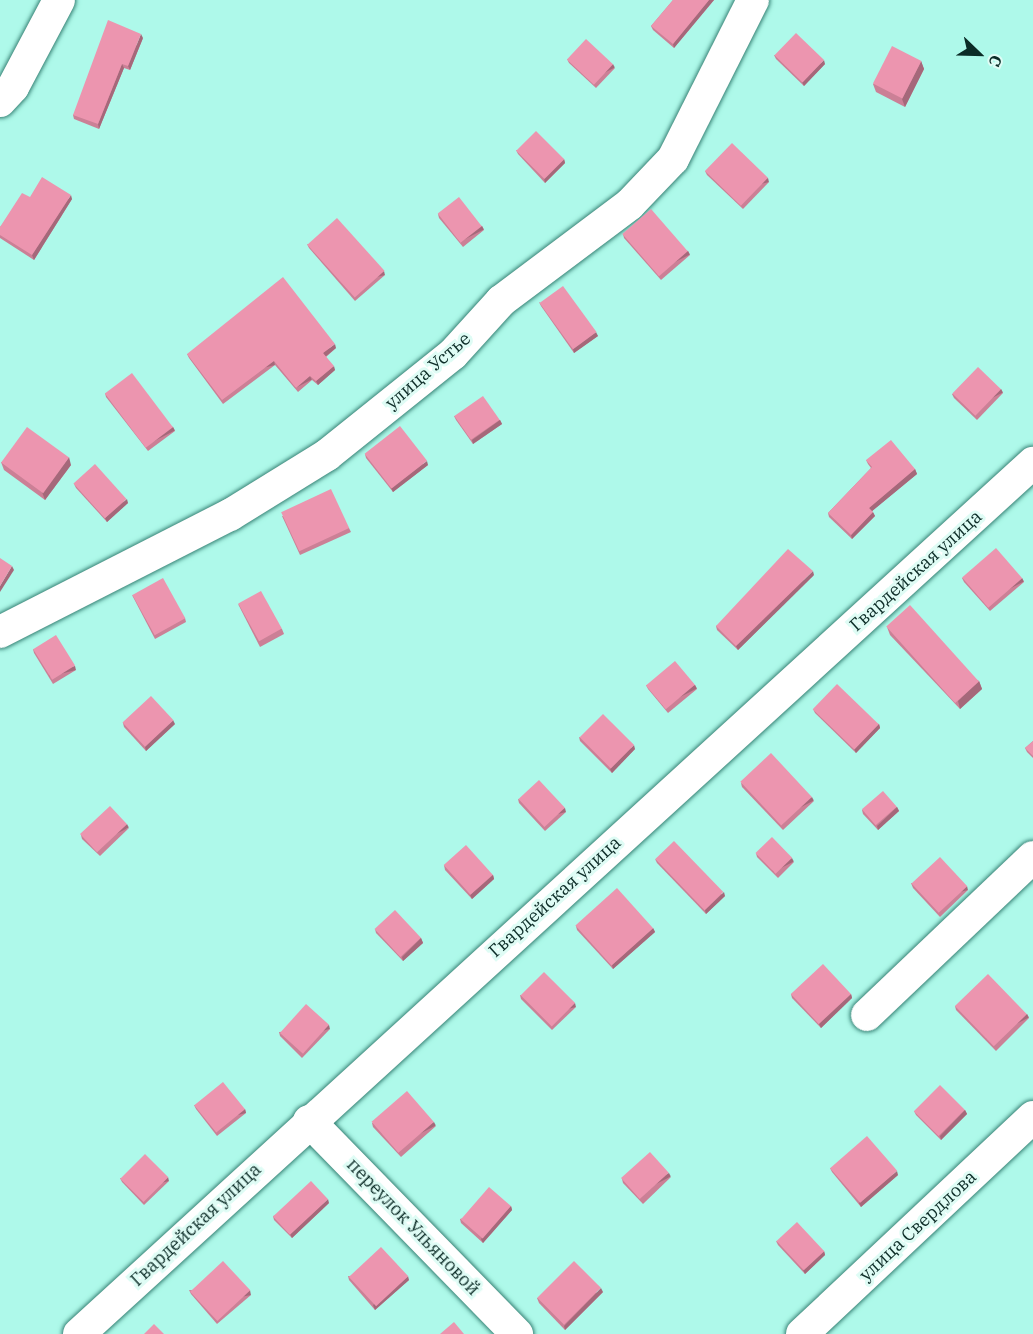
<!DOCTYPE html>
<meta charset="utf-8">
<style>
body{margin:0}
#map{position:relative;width:1033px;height:1334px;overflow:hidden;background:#aef9ea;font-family:"IBM Plex Serif",serif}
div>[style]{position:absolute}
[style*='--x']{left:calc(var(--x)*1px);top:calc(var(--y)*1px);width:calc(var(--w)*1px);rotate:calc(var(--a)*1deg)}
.roads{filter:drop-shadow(0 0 2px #378275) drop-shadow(0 0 2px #378275)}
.minor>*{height:32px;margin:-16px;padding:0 16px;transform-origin:16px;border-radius:16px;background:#fff}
.wall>*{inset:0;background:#cb8096}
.shaded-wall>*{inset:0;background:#a5687a;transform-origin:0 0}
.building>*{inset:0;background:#ec95af;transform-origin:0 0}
span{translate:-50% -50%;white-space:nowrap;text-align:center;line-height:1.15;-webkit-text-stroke:6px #dffcf5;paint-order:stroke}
.street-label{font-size:18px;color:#0c2c27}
.north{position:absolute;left:949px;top:24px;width:60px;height:60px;-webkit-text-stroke:4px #dffcf5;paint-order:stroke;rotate:113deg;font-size:16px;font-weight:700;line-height:24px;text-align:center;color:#0c2c27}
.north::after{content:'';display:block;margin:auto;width:21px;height:27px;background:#0c2c27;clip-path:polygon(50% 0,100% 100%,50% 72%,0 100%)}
</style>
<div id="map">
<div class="roads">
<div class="minor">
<i style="--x:0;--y:101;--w:19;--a:-47"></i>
<i style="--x:13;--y:87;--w:98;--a:-62.1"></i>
<i style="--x:0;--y:632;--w:258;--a:-27"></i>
<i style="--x:230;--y:515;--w:114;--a:-31.7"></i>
<i style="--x:327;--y:455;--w:161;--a:-38.7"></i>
<i style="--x:453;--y:354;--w:72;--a:-47.8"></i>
<i style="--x:501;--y:301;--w:161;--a:-36.9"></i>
<i style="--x:630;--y:204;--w:62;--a:-46.3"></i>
<i style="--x:673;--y:159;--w:178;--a:-63.3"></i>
<i style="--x:867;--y:1015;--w:229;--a:-43.6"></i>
<i style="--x:309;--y:1121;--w:298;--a:45.7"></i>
<i style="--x:79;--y:1334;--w:1292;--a:-42.4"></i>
<i style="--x:802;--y:1334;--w:317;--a:-43.2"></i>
</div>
</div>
<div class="wall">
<i style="clip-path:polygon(673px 0,714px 0,674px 48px,653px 30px,651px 26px)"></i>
<i style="clip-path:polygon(143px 38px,130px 70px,124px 68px,99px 129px,74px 119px,73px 115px)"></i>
<i style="clip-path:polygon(774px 55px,825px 64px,804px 86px,776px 59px)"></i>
<i style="clip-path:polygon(567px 59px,615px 68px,596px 88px,569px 63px)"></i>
<i style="clip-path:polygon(921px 61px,924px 69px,905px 107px,876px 92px,873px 84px)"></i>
<i style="clip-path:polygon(516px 150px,564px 159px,565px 163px,545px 183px,518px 154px)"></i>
<i style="clip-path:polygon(705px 171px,769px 182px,743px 209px,707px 175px)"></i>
<i style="clip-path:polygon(30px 197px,72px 199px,34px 260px,0 238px,0 227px)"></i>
<i style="clip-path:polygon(438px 214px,482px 226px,484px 230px,463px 247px,439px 218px)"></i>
<i style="clip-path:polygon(623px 234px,688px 251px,690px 255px,661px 280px,624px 238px)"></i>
<i style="clip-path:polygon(307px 244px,385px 275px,355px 301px,309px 248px)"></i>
<i style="clip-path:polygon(539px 302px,598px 336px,574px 353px,541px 306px)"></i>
<i style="clip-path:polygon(336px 348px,326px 357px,335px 370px,318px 385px,312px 380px,298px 392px,275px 365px,223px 404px,189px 358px,187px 354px)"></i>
<i style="clip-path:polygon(1001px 389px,1003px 393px,977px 420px,954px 398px,952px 394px)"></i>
<i style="clip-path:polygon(105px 393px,173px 427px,175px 431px,148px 451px,106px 397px)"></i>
<i style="clip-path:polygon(454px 416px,500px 420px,502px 424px,473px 444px,456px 420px)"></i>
<i style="clip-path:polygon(365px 454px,428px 465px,393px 492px,366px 458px)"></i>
<i style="clip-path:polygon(866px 460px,915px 469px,917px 474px,872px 511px,875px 516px,852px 539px,829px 517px,828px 513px,871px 468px,868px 464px)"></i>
<i style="clip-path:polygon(1px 462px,71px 465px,45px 500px,4px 470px)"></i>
<i style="clip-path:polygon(74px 484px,128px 503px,107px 522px,76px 488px)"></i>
<i style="clip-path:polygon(282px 516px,349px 528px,351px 532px,300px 555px)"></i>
<i style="clip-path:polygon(814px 575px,738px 650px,717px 630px,716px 626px)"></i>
<i style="clip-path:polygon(962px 578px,1022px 578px,1024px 582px,990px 611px,964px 582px)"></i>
<i style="clip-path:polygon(132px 595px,185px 618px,186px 622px,155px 639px)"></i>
<i style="clip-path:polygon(238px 604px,282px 629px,284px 634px,260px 647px)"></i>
<i style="clip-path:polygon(887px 627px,979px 681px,982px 689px,960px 709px,890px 635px)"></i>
<i style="clip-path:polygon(33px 649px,76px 670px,53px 684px,34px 653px)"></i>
<i style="clip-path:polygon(646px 685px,695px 685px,697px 689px,668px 713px,648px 689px)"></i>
<i style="clip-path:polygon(813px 709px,879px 724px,880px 728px,856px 753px,815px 713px)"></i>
<i style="clip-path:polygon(123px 723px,175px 724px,146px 751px,124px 727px)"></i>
<i style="clip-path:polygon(579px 737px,635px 749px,612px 773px,580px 741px)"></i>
<i style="clip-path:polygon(1033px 741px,1033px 758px,1027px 752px,1025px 748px)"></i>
<i style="clip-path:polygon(741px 783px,814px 801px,783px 830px,742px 787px)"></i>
<i style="clip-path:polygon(518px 799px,566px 812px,545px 831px,519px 803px)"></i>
<i style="clip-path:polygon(897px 807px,899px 811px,878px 830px,863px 814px,862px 810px)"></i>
<i style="clip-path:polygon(129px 828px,100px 856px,82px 839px,81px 835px)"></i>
<i style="clip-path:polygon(756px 853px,794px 862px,778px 878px,757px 857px)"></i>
<i style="clip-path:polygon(655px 859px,725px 896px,706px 914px,657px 863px)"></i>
<i style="clip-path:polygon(444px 865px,493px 875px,494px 879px,472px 899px,445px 870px)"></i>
<i style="clip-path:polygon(911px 883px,968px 890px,940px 917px,913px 888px)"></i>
<i style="clip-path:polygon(576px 926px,653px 928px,655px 932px,613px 969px,577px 930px)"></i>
<i style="clip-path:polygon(375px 929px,421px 938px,423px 943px,403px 961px,376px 933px)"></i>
<i style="clip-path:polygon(791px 994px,851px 994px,852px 998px,821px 1028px,792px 998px)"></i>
<i style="clip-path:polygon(520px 995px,576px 1007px,552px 1030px,521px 999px)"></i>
<i style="clip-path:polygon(955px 1006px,1027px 1014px,1029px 1018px,996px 1051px,956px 1010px)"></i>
<i style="clip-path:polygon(330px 1029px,302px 1058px,280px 1036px,279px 1032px)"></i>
<i style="clip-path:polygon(194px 1105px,245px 1109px,246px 1113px,217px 1136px,196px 1109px)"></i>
<i style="clip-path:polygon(965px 1110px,967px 1114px,941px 1140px,916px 1115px,914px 1111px)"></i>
<i style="clip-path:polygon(372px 1123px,436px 1126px,401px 1157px,373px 1127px)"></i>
<i style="clip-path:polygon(830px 1168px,898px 1175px,861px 1207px,832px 1172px)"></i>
<i style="clip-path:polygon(671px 1177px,643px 1204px,623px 1183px,622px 1179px)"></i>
<i style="clip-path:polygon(120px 1178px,169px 1181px,144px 1205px,122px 1182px)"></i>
<i style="clip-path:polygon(329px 1203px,292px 1238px,274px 1220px,273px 1216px)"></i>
<i style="clip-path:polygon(511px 1206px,512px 1210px,483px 1243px,461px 1223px,460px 1219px)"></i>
<i style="clip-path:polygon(776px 1241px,824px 1251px,825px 1255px,805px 1274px,778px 1245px)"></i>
<i style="clip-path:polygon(348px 1276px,409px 1280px,375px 1310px,349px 1280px)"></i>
<i style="clip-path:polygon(189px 1290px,251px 1295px,217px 1324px,191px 1294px)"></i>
<i style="clip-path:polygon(603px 1292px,565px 1330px,539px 1303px,537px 1298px)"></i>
</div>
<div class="shaded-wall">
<i style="clip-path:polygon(709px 0,714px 0,674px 48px,673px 44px)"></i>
<i style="clip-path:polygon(141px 34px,143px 38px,130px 70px,128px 66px)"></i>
<i style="clip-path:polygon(824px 60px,825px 64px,804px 86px,802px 82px)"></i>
<i style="clip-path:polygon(921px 61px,924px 69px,905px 107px,902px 99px)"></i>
<i style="clip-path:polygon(122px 64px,124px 68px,99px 129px,98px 124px)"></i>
<i style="left:613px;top:64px;width:4px;height:28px;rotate:63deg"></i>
<i style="clip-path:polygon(564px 159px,565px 163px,545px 183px,544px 178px)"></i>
<i style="left:768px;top:178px;width:4px;height:37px;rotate:76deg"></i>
<i style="clip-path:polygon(71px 195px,72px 199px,34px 260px,32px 255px)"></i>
<i style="left:482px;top:226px;width:4px;height:27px;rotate:63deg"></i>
<i style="left:688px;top:251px;width:4px;height:38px;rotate:63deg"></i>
<i style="left:384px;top:271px;width:4px;height:40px;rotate:76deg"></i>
<i style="clip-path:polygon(596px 332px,598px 336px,574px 353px,573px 349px)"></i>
<i style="clip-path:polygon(335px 344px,336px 348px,325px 357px,323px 353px)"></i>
<i style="left:274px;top:361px;width:4px;height:65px;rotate:76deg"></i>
<i style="clip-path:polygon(334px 366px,335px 370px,318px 385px,316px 381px)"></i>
<i style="left:310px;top:376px;width:4px;height:18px;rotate:63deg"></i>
<i style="left:1001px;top:389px;width:4px;height:37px;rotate:63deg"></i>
<i style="clip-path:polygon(500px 420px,502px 424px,473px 444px,472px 440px)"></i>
<i style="left:173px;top:427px;width:4px;height:34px;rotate:63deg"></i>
<i style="clip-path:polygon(69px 457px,71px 465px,45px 500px,42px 492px)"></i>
<i style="clip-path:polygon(427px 461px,428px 465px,393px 492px,391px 488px)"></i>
<i style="clip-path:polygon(915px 469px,917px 474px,871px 512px,869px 508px)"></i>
<i style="clip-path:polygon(127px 499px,128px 503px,107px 522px,105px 518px)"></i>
<i style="clip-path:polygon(873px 512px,875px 516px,852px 539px,851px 535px)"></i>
<i style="clip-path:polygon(12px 566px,14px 570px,0 592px,0 586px)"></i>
<i style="clip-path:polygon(813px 571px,814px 575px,738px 650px,736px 646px)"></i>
<i style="left:1022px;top:578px;width:4px;height:45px;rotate:63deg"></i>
<i style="left:75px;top:666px;width:4px;height:27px;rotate:76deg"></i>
<i style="clip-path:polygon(979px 681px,982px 689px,960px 709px,958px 701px)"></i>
<i style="left:695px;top:685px;width:4px;height:38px;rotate:63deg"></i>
<i style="clip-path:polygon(173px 720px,175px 724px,146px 751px,145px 747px)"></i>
<i style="clip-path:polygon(879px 724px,880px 728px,856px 753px,854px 749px)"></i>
<i style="clip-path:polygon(634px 745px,635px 749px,612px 773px,610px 769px)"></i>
<i style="left:812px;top:797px;width:4px;height:42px;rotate:63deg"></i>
<i style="clip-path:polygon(897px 807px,899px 811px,878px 830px,877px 826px)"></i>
<i style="left:565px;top:808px;width:4px;height:28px;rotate:76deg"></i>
<i style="left:127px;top:824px;width:4px;height:40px;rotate:63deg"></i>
<i style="left:792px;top:858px;width:4px;height:23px;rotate:63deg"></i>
<i style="clip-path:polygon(493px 875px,494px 879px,472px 899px,470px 895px)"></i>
<i style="left:967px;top:886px;width:4px;height:39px;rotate:76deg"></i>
<i style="clip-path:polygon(724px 892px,725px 896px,706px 914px,705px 910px)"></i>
<i style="clip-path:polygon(653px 928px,655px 932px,613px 969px,612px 965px)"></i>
<i style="clip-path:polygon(421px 938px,423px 943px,403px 961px,402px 957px)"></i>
<i style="clip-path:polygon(851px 994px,852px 998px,821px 1028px,819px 1024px)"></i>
<i style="left:575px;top:1003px;width:4px;height:33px;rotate:76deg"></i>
<i style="left:1027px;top:1014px;width:4px;height:47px;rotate:63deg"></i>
<i style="left:329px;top:1025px;width:4px;height:40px;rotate:76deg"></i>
<i style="left:245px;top:1109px;width:4px;height:37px;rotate:76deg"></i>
<i style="clip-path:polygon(965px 1110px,967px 1114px,941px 1140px,940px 1136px)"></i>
<i style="left:434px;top:1122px;width:4px;height:47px;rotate:63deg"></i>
<i style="clip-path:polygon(897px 1171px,898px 1175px,861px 1207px,859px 1203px)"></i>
<i style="left:669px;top:1173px;width:4px;height:39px;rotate:63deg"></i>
<i style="left:168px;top:1177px;width:4px;height:35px;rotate:76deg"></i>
<i style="clip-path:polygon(328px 1199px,329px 1203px,292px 1238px,290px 1234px)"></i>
<i style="clip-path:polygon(511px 1206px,512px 1210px,483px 1243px,481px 1239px)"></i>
<i style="clip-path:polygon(824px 1251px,825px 1255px,805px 1274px,803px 1270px)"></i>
<i style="clip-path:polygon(408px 1276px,409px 1280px,375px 1310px,373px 1305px)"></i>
<i style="clip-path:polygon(601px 1288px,603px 1292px,565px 1330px,564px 1326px)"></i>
<i style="left:250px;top:1290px;width:5px;height:46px;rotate:79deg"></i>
</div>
<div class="building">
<i style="clip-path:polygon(673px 0,709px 0,673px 44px,651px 26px)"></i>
<i style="clip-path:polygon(108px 20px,141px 34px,128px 66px,122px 64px,98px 124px,73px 115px)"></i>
<i style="left:796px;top:33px;width:39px;height:31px;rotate:44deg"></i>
<i style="left:586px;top:39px;width:37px;height:28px;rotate:43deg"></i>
<i style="left:892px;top:46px;width:33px;height:42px;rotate:27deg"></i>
<i style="left:536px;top:131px;width:40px;height:28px;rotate:45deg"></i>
<i style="left:732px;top:143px;width:50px;height:39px;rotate:44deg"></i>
<i style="clip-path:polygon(42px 177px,71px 195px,32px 255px,0 235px,0 227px,22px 193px,30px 197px)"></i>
<i style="left:459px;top:197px;width:37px;height:27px;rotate:52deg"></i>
<i style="left:651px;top:209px;width:56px;height:38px;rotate:49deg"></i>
<i style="left:337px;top:218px;width:71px;height:40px;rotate:48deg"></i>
<i style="clip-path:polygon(283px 277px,335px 344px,323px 353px,334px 366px,316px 381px,310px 376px,296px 388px,274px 361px,222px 400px,187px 354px)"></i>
<i style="left:563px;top:286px;width:57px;height:29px;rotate:54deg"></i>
<i style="left:978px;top:367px;width:32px;height:37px;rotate:44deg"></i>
<i style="left:132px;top:373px;width:68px;height:34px;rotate:53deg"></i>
<i style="left:483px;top:396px;width:29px;height:35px;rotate:55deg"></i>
<i style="left:400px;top:426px;width:44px;height:45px;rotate:52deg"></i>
<i style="left:27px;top:427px;width:52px;height:44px;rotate:36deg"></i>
<i style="clip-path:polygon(891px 440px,915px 469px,869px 508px,873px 512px,851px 535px,828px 513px,872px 467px,866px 460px)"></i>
<i style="left:95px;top:464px;width:47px;height:29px;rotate:48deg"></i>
<i style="left:331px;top:489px;width:43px;height:55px;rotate:65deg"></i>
<i style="left:996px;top:548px;width:40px;height:45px;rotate:49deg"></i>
<i style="clip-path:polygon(788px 549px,813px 571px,736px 646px,716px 626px)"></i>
<i style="clip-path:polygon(0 558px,12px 566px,0 586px)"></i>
<i style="left:163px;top:578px;width:46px;height:35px;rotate:61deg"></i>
<i style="left:261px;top:591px;width:43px;height:26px;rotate:61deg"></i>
<i style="left:910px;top:605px;width:103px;height:32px;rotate:48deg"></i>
<i style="left:56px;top:635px;width:36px;height:27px;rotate:58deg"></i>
<i style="left:675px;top:661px;width:31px;height:38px;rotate:50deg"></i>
<i style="left:837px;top:684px;width:58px;height:35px;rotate:44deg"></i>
<i style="left:151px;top:696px;width:33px;height:39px;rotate:47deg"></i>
<i style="left:603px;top:714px;width:44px;height:33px;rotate:45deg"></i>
<i style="clip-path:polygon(1033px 741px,1033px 756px,1025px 748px)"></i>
<i style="left:771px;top:753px;width:60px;height:42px;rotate:47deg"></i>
<i style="left:539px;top:780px;width:38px;height:28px;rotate:47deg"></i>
<i style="left:883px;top:791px;width:21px;height:28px;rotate:49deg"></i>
<i style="left:110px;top:806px;width:25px;height:41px;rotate:47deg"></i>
<i style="left:772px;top:837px;width:29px;height:23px;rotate:46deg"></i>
<i style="left:674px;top:841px;width:71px;height:26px;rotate:46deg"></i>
<i style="left:466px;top:845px;width:40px;height:30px;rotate:48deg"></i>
<i style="left:940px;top:857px;width:40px;height:39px;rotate:47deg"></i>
<i style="left:617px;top:888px;width:54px;height:56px;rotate:48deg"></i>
<i style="left:395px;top:910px;width:38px;height:28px;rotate:47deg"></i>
<i style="left:823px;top:964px;width:41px;height:44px;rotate:47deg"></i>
<i style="left:544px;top:972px;width:44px;height:33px;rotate:45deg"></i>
<i style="left:988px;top:974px;width:56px;height:46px;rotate:46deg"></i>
<i style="left:306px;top:1004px;width:31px;height:39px;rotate:42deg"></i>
<i style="left:223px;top:1082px;width:35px;height:37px;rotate:51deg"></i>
<i style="left:940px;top:1085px;width:35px;height:37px;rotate:45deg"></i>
<i style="left:407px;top:1091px;width:41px;height:47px;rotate:49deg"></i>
<i style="left:867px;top:1136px;width:46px;height:49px;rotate:49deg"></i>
<i style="left:650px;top:1152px;width:28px;height:39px;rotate:48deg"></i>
<i style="left:145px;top:1154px;width:33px;height:35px;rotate:45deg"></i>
<i style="left:311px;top:1181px;width:25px;height:52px;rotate:47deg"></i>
<i style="left:489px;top:1187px;width:29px;height:43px;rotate:41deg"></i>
<i style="left:797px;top:1222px;width:40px;height:28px;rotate:47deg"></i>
<i style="left:381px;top:1247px;width:40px;height:44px;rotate:47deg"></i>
<i style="left:223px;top:1261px;width:40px;height:45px;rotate:47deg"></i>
<i style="left:574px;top:1261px;width:38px;height:52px;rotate:45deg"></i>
<i style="clip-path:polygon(454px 1322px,464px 1334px,440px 1334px)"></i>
<i style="clip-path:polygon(154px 1324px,164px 1334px,144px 1334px)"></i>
</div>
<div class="street-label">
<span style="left:428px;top:371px;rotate:-41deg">улица Устье</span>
<span style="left:916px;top:571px;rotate:-42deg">Гвардейская улица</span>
<span style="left:555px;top:897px;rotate:-42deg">Гвардейская улица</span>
<span style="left:196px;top:1225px;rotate:-43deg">Гвардейская улица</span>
<span style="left:918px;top:1226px;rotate:-43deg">улица Свердлова</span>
<span style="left:413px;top:1227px;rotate:46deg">переулок Ульяновой</span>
</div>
<div class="north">С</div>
</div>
